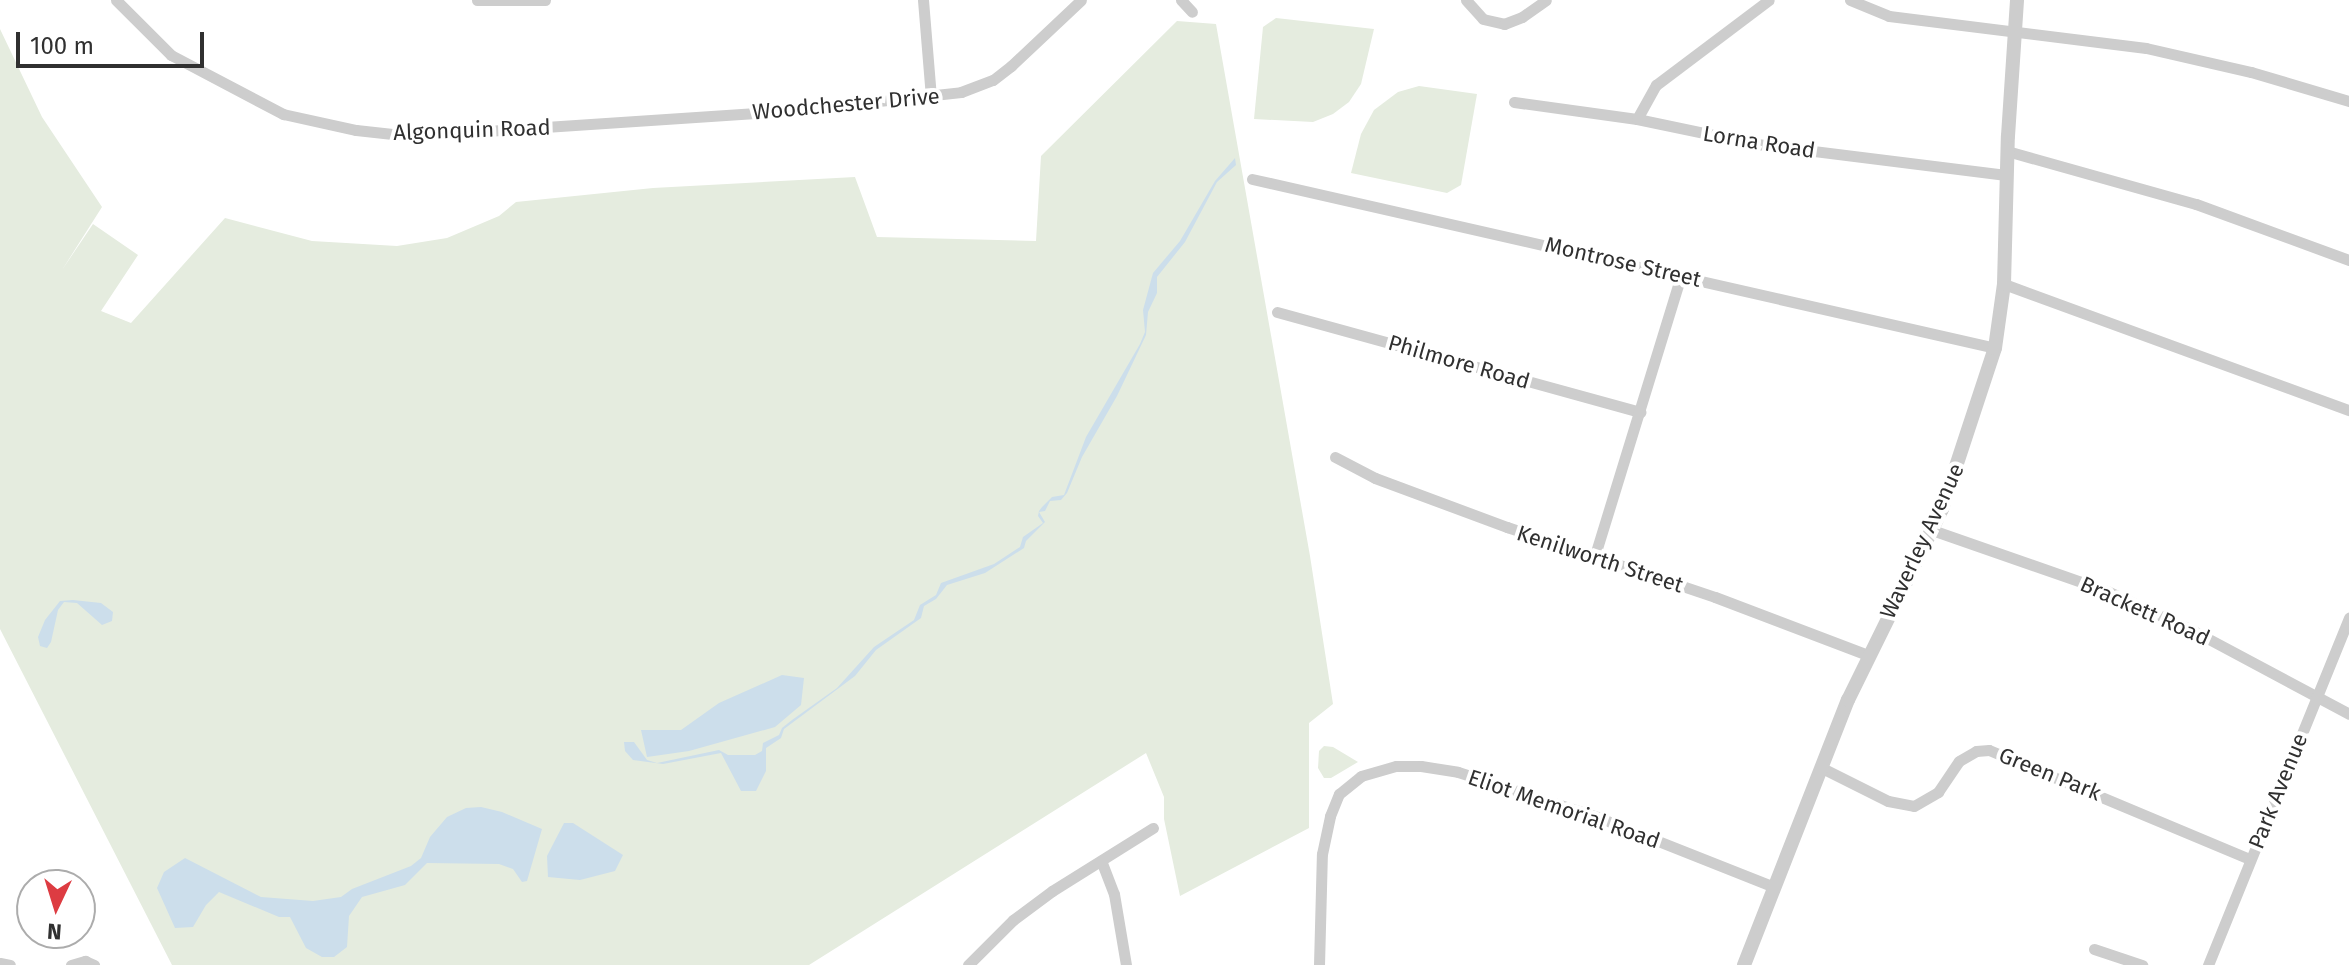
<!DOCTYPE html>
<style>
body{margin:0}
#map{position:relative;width:2349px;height:965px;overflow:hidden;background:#fff;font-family:"Fira Sans",sans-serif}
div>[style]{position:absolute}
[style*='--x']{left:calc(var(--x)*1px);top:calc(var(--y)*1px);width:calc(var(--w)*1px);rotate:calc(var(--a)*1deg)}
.green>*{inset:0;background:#e5ecdf}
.water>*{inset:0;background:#ccdeeb}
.minor>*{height:11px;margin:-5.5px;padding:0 5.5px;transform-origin:5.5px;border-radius:5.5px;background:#cdcdcd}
.tertiary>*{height:14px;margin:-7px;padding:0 7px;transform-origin:7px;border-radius:7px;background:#cdcdcd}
span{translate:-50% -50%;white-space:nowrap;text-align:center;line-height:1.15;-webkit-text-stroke:8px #fff;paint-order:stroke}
.street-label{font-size:22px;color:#303030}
.north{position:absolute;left:16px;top:869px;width:80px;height:80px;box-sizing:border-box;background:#fff;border:2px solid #acacac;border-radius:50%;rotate:184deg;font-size:22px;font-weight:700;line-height:32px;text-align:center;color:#303030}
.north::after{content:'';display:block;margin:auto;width:28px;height:36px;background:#dd3c42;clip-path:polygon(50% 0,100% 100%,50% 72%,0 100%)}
.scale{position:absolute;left:16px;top:32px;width:188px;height:36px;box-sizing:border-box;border:4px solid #303030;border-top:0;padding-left:10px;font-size:24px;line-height:28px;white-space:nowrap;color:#303030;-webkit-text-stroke:6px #fff;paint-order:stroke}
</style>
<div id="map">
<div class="green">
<i style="clip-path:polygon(1276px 18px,1374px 29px,1361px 84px,1349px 102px,1333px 114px,1313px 122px,1254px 119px,1263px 27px)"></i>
<i style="clip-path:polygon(1177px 21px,1216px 24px,1310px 556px,1333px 704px,1309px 723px,1309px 828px,1180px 896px,1164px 819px,1164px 797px,1146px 753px,809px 965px,172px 965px,0 629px,0 29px,42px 117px,102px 207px,62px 270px,93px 224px,138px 255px,101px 311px,131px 323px,225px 218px,312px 241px,397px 246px,447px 238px,499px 216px,516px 202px,653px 188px,855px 177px,877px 237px,1036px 241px,1041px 156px)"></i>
<i style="clip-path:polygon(1419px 86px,1477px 94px,1461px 185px,1447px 193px,1351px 173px,1361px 134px,1374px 110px,1398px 92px)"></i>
<i style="clip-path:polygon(1324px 746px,1333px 747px,1358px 762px,1331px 778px,1324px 778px,1318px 768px,1319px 751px)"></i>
</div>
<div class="water">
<i style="clip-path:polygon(1235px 158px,1236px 165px,1217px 182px,1185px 242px,1157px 277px,1157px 293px,1148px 312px,1146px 335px,1117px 396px,1082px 457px,1067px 493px,1061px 500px,1050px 501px,1045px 511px,1039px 512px,1045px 522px,1026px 541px,1024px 548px,985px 573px,947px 585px,936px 599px,924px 606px,921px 618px,876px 650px,855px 676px,784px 729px,781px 738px,766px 748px,766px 771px,756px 791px,741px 791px,721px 753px,663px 764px,633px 760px,625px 751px,624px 742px,634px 742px,647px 760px,657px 763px,719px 750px,728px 755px,755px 755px,762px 751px,763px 743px,779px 735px,782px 728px,792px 720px,837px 688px,874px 647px,914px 620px,920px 605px,936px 595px,941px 583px,994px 564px,1020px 547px,1023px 537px,1043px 523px,1038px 516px,1039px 511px,1042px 507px,1052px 497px,1064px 495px,1086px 437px,1140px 344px,1145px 332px,1143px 310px,1153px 273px,1180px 241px,1215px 181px)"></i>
<i style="clip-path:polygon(73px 600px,101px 603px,113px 612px,112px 621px,102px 625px,77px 603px,64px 602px,58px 610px,51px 642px,47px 648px,40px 646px,38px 637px,45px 620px,60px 601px)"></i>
<i style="clip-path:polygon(782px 675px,804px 678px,801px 705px,775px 727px,689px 751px,647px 757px,641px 730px,681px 730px,719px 703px)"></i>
<i style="clip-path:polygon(481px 807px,502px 812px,542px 829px,527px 881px,522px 882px,513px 869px,499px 864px,427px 863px,405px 885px,362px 897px,349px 916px,347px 947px,334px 957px,322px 957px,306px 948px,290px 917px,279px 917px,219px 892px,206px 905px,193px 927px,175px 928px,157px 888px,164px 872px,185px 858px,261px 897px,313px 901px,341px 897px,352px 889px,411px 866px,421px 858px,430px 837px,447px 817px,466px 808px)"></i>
<i style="clip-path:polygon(564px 823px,573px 823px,623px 855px,615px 871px,580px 880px,548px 877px,547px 856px)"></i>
</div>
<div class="minor">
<i style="--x:116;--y:0;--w:78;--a:45"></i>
<i style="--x:171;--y:55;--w:127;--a:27.8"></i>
<i style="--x:283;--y:114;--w:75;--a:12.4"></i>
<i style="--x:356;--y:130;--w:55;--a:6.2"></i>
<i style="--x:411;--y:136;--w:377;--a:-3.8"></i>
<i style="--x:787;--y:111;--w:175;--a:-6.2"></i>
<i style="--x:961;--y:92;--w:34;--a:-21"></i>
<i style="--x:993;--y:80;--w:23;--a:-38"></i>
<i style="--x:1011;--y:66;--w:96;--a:-43.3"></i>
<i style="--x:477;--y:0;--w:68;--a:0"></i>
<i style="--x:923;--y:0;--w:97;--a:85.3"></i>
<i style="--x:1181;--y:0;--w:16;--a:47"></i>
<i style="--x:1466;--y:0;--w:25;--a:48"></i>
<i style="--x:1483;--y:19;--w:22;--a:13"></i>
<i style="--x:1504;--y:24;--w:19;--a:-21"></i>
<i style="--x:1522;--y:17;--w:29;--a:-35"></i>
<i style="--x:1850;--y:0;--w:42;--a:22.3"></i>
<i style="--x:1889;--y:16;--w:259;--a:7.1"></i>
<i style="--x:2146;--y:48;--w:108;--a:12.9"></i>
<i style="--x:2251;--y:72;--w:102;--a:16.5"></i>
<i style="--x:1514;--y:102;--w:124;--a:7.9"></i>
<i style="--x:1637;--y:119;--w:123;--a:11.8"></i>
<i style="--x:1757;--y:144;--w:251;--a:7.1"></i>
<i style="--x:1637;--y:119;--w:39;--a:-61"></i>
<i style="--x:1656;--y:85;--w:141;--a:-37"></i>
<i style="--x:2007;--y:151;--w:196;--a:15.7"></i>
<i style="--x:2196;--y:204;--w:163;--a:20.1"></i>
<i style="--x:1252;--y:179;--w:762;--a:12.81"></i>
<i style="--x:2004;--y:284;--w:367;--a:20.1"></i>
<i style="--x:1277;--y:312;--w:377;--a:15.4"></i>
<i style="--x:1335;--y:457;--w:45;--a:27.7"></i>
<i style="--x:1375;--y:478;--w:141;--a:20.4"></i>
<i style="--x:1507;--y:527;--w:219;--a:18.6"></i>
<i style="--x:1715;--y:597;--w:164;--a:20.8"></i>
<i style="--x:1932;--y:530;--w:185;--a:19.2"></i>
<i style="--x:2107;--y:591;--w:94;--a:24.6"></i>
<i style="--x:2192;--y:630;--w:178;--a:28.1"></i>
<i style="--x:1595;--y:555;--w:293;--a:-72.9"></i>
<i style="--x:1820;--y:767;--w:76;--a:26.6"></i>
<i style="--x:1888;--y:801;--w:26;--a:11"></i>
<i style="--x:1914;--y:806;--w:28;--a:-30"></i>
<i style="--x:1938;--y:792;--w:37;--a:-56"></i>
<i style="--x:1959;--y:761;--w:20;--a:-30"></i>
<i style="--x:1976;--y:751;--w:13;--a:-4"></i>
<i style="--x:1989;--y:750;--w:283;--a:22.7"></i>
<i style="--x:1102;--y:863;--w:33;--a:69"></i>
<i style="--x:1114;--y:894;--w:72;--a:80.4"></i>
<i style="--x:2094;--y:949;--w:51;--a:18.4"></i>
<i style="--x:0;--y:963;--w:10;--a:11"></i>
<i style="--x:71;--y:965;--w:15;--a:-16"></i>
<i style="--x:85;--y:961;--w:10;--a:24"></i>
<i style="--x:968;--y:965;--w:64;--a:-45"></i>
<i style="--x:1013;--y:920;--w:49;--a:-36.6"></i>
<i style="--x:1052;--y:891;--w:119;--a:-32"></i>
<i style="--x:1319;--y:965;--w:111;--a:-88.5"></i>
<i style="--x:1322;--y:854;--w:39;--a:-78"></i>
<i style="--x:1330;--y:816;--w:24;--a:-68"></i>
<i style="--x:1339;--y:794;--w:28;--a:-39"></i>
<i style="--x:1361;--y:776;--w:36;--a:-16"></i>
<i style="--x:1396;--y:766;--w:25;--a:0"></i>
<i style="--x:1421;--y:766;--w:37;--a:9"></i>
<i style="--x:1458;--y:772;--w:149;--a:17.9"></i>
<i style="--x:1600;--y:818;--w:187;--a:21.6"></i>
<i style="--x:2208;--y:965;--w:375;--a:-67.9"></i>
</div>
<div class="tertiary">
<i style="--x:1744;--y:965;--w:285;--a:-68.6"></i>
<i style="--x:1848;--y:700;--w:213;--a:-63.8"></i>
<i style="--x:1942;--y:509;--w:169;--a:-71.8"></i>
<i style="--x:1995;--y:348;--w:65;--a:-82"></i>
<i style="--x:2004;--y:284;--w:148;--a:-88.5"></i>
<i style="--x:2008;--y:136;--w:136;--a:-86.2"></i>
</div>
<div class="street-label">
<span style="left:846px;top:104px;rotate:-5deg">Woodchester Drive</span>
<span style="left:472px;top:130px;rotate:-2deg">Algonquin Road</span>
<span style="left:1759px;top:142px;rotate:9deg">Lorna Road</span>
<span style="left:1623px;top:262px;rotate:13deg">Montrose Street</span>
<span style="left:1459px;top:362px;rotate:16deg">Philmore Road</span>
<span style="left:1922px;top:541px;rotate:-65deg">Waverley Avenue</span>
<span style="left:1600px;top:559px;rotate:18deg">Kenilworth Street</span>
<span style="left:2145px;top:611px;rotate:24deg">Brackett Road</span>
<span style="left:2050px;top:774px;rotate:22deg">Green Park</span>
<span style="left:2278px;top:791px;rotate:-68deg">Park Avenue</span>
<span style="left:1564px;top:809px;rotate:19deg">Eliot Memorial Road</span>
</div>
<div class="north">N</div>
<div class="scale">100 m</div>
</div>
